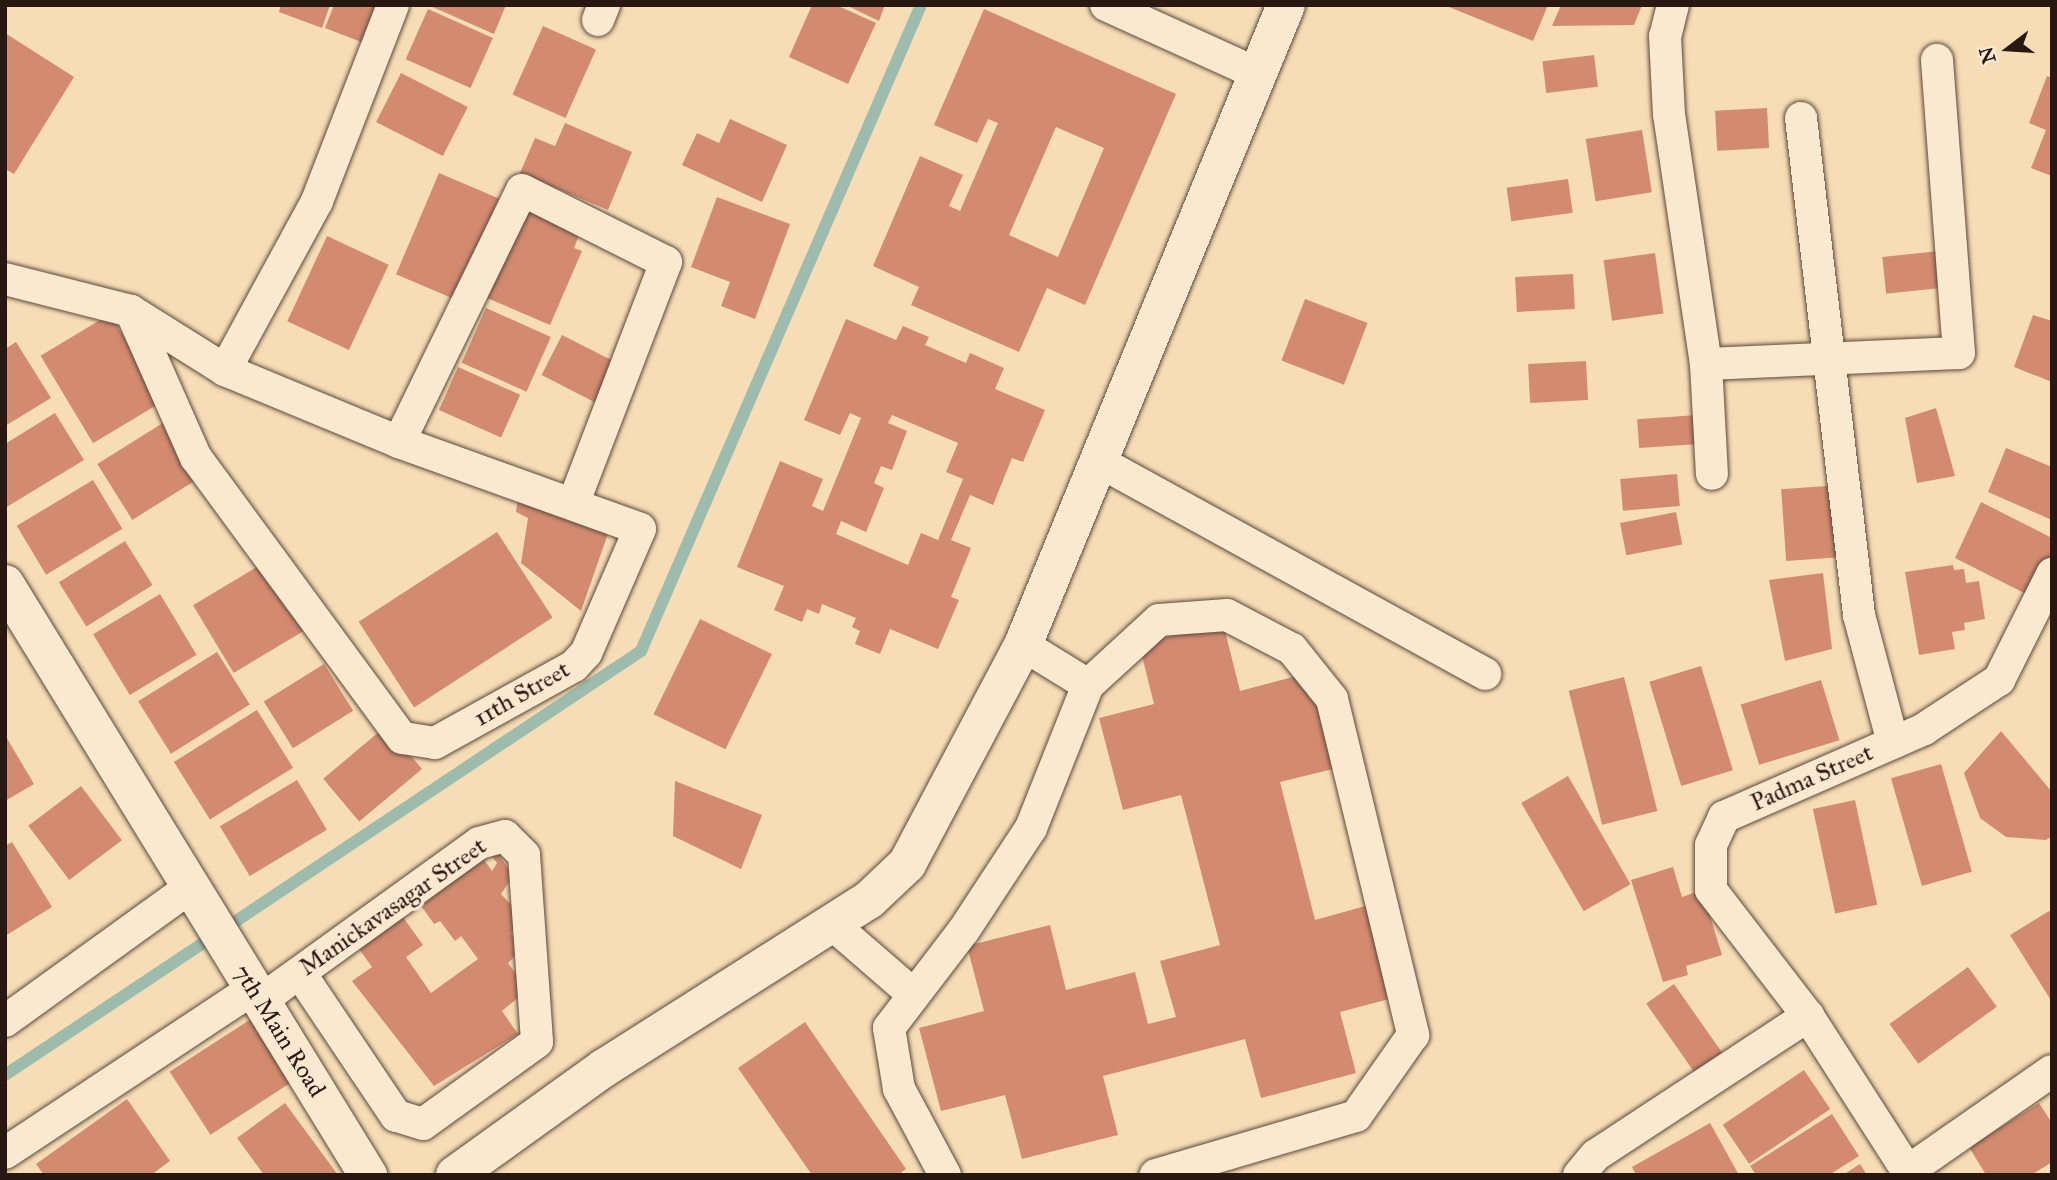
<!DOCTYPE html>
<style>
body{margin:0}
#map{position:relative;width:2057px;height:1180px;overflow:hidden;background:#f6ddb6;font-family:"IM FELL Great Primer",serif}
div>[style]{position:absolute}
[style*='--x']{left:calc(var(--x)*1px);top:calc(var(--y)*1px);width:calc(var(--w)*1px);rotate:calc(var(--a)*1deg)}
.stream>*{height:12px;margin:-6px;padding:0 6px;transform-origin:6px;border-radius:6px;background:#9dbcad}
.building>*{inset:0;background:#d38b70;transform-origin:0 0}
.roads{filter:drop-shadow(0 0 2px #5c493a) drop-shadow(0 0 2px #5c493a)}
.minor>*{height:32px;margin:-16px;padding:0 16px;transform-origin:16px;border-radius:16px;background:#f9e9d0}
.tertiary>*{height:38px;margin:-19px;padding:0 19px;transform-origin:19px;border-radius:19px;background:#f9e9d0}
span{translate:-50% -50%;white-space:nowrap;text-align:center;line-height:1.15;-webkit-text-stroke:7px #f9e9d0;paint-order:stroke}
.street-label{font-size:24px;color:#291811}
.frame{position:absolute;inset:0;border:7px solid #291811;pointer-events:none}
.north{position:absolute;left:1973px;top:14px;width:70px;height:70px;-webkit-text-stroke:5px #f9e9d0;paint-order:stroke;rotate:253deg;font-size:19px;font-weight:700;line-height:28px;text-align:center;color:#291811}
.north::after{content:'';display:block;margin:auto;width:24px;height:32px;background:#291811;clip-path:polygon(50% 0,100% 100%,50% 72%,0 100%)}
</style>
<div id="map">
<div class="stream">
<i style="--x:5;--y:1075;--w:764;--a:-33.69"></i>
<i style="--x:641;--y:651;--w:704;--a:-66.57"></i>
</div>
<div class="building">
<i style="clip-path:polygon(281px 5px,330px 5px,322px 28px,279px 12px)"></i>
<i style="clip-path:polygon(334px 5px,385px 5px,369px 45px,325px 28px)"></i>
<i style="clip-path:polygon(428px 5px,506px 5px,494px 34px)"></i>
<i style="clip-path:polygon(812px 5px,836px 5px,876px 23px,848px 84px,789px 57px)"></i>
<i style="clip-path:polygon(846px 5px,885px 5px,879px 21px)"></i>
<i style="clip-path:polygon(1444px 5px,1548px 5px,1533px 41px)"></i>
<i style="clip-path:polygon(1561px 5px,1642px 5px,1634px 25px,1552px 26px)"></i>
<i style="left:428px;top:9px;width:71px;height:55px;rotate:24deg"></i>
<i style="clip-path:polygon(evenodd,984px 9px,1176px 94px,1085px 305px,1047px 288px,1019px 352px,911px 305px,919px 287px,873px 266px,920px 156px,963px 175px,949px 206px,960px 211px,998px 123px,988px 119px,977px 143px,934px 125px,984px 9px,1056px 127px,1104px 148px,1058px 257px,1009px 235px,1056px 127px)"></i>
<i style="left:543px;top:26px;width:58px;height:75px;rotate:24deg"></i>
<i style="clip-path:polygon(5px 33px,74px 77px,14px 174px,5px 169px)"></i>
<i style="left:1594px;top:55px;width:32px;height:52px;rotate:83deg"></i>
<i style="left:401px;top:73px;width:75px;height:55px;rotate:27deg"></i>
<i style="clip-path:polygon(2047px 76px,2052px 78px,2052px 176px,2031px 168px,2046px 130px,2029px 123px)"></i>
<i style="left:1767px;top:108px;width:40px;height:52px;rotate:87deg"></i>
<i style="clip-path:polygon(730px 119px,787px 145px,762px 202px,682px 165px,697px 133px,719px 143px)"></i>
<i style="clip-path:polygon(565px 123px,632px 152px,608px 210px,520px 173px,535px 138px,555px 146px)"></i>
<i style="left:1642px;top:130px;width:63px;height:57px;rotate:81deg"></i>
<i style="left:439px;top:173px;width:65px;height:110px;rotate:23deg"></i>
<i style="left:1568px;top:179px;width:34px;height:62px;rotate:82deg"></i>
<i style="clip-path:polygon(717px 197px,790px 224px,755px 319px,721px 306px,730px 282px,691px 267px)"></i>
<i style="clip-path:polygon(527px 203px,582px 227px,574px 248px,582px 251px,550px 325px,487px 298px)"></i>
<i style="left:327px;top:236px;width:68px;height:94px;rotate:25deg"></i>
<i style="left:1939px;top:251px;width:37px;height:57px;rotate:84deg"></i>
<i style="left:1655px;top:253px;width:61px;height:52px;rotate:82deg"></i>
<i style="left:1573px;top:274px;width:35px;height:58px;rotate:87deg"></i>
<i style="left:1305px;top:299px;width:67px;height:66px;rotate:21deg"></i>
<i style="left:486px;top:308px;width:71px;height:60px;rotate:24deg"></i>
<i style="left:110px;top:314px;width:102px;height:81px;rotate:59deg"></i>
<i style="clip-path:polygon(2033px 315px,2052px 321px,2052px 382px,2014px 367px)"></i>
<i style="clip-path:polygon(evenodd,846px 319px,896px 340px,903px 326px,929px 337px,925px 345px,966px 363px,970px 353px,1004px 368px,995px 389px,1045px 410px,1023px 462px,1012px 458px,993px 505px,970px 495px,951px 540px,971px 548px,951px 597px,959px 600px,938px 649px,890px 629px,880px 654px,855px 644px,860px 631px,852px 627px,856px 618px,822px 604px,819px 614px,807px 609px,802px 622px,774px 610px,784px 586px,737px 567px,780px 461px,823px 479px,812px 506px,823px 511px,861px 418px,850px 413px,840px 435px,804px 420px,846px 319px,892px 415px,958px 443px,946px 472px,963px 479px,938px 540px,921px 533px,908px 565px,836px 534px,841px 521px,866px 532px,884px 488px,874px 483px,881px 466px,892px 470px,907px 431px,888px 423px,892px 415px)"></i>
<i style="left:562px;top:335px;width:63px;height:45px;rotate:27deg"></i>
<i style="clip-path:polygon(16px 342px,51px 398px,5px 426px,5px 349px)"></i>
<i style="left:1586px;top:361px;width:39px;height:58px;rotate:87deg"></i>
<i style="left:458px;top:367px;width:68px;height:47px;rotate:24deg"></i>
<i style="clip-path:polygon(1936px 408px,1955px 476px,1917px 483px,1905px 418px)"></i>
<i style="clip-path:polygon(55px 413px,84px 460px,5px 508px,5px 444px)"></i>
<i style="left:1697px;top:415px;width:29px;height:60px;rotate:86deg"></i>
<i style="left:166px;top:421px;width:66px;height:81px;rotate:58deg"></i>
<i style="clip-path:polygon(2006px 448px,2052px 467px,2052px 520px,1988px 492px)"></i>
<i style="left:1677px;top:474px;width:32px;height:57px;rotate:85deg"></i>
<i style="left:93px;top:480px;width:57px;height:89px;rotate:59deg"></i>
<i style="left:1841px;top:485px;width:72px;height:60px;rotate:86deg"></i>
<i style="clip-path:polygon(519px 490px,612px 522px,581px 611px,521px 563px,528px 518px,516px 512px)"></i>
<i style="clip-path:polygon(1981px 502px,2052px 538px,2052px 566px,2036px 599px,1955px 558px)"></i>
<i style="left:1676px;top:512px;width:33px;height:57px;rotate:79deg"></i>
<i style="left:497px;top:532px;width:102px;height:165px;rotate:57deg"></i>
<i style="left:125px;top:541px;width:52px;height:78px;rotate:58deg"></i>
<i style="left:265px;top:562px;width:79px;height:84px;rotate:59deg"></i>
<i style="clip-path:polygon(1953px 565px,1954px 570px,1964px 569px,1966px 583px,1979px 581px,1985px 619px,1964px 623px,1965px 630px,1952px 632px,1955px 649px,1919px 655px,1905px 572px)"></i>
<i style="clip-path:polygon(1823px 573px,1832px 649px,1785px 661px,1769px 580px)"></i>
<i style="left:160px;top:594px;width:71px;height:78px;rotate:59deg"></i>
<i style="left:700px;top:619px;width:80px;height:106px;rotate:26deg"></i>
<i style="clip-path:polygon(1223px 623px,1240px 691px,1308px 673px,1333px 769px,1280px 782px,1315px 920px,1369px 905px,1393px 998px,1340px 1012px,1356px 1073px,1261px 1098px,1245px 1039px,1103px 1076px,1118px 1135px,1022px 1159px,1005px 1095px,941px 1111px,919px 1028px,984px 1011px,967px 946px,1050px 925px,1066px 990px,1135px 972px,1148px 1024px,1176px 1017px,1160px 961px,1220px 945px,1181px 795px,1123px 810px,1099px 718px,1154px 704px,1139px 644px)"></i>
<i style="left:217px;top:652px;width:62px;height:93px;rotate:58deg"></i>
<i style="left:324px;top:664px;width:55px;height:71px;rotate:58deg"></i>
<i style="left:1701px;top:666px;width:109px;height:54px;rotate:73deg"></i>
<i style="left:1624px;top:677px;width:138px;height:57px;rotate:76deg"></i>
<i style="left:1821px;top:680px;width:63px;height:84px;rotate:73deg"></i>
<i style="left:257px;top:710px;width:68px;height:98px;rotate:58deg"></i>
<i style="left:386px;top:726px;width:56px;height:82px;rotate:50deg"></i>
<i style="clip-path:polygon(2001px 731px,2052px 792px,2052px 836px,2046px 840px,2006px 837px,1980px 818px,1964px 773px)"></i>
<i style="clip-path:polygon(5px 735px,34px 784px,5px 801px)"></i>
<i style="left:1941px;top:764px;width:112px;height:52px;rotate:74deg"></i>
<i style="left:1568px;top:776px;width:125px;height:54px;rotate:60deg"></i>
<i style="left:297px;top:780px;width:58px;height:90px;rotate:59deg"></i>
<i style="clip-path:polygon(675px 781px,762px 815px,741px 869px,673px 836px)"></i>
<i style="left:81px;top:786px;width:68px;height:66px;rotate:53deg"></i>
<i style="left:1855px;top:800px;width:107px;height:43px;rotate:78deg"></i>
<i style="clip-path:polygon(12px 842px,52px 907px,5px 936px,5px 846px)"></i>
<i style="clip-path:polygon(496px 850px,513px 876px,501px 894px,524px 919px,511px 933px,522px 949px,508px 963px,527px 990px,502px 1011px,518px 1034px,434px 1086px,352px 981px,372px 967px,352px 939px,400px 913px,423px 945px,406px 957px,431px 993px,478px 959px,461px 936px,455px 941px,440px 921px,434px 924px,417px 900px,480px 854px,492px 871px,497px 863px,490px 854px)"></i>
<i style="clip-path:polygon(1673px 867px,1682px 897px,1702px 890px,1722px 955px,1686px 966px,1688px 975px,1663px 982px,1631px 880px)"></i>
<i style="clip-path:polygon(2049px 911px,2052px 915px,2052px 1002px,2010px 935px)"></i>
<i style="left:1968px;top:967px;width:49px;height:97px;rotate:54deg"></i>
<i style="left:1674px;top:984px;width:88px;height:34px;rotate:55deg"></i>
<i style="left:251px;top:1019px;width:75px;height:97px;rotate:57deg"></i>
<i style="clip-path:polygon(805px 1022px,906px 1169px,898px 1175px,812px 1175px,738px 1068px)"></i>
<i style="left:1804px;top:1070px;width:47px;height:98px;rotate:56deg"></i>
<i style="clip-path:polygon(127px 1099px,170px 1161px,151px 1175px,44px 1175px,36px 1164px)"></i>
<i style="clip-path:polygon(285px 1103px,338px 1175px,264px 1175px,237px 1138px)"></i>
<i style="clip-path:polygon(2039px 1103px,2052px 1123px,2052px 1162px,2031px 1175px,1986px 1175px,1969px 1147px)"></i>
<i style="clip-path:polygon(1832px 1114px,1859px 1156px,1829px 1175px,1756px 1175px,1750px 1166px)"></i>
<i style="clip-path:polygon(1710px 1123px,1739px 1175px,1636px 1175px,1632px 1167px)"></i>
<i style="clip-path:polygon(1860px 1164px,1867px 1175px,1843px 1175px)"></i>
</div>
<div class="roads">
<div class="minor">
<i style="--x:1106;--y:5;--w:165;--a:24.4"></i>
<i style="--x:1673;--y:5;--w:32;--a:104"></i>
<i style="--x:1665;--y:36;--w:78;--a:87.1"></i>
<i style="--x:1669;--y:114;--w:253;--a:81.6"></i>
<i style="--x:1706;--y:364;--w:110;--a:86.9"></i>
<i style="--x:598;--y:20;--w:16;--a:-68"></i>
<i style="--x:1801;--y:118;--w:500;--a:83.34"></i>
<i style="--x:1859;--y:615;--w:132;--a:75.1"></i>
<i style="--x:5;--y:279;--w:130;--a:14.3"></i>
<i style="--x:131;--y:311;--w:111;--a:32.1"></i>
<i style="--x:225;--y:370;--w:188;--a:22.5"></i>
<i style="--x:399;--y:442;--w:256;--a:19.8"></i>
<i style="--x:640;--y:529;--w:135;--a:113.5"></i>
<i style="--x:586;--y:653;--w:18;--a:133"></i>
<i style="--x:574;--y:666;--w:159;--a:151"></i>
<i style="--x:435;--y:743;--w:33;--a:-171"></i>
<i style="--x:402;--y:738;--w:348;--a:-126.3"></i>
<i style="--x:196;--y:458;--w:161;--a:-113.9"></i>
<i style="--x:1706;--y:364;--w:253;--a:-2.5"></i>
<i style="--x:1959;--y:353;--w:294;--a:-94.3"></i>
<i style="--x:225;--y:370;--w:192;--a:-61.4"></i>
<i style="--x:317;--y:201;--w:210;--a:-68.8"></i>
<i style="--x:399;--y:442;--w:280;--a:-64"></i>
<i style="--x:522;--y:190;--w:161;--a:26.6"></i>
<i style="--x:666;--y:262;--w:257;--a:111"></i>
<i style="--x:1098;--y:461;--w:442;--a:28.8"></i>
<i style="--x:1023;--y:645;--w:76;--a:31.6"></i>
<i style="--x:832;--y:924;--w:108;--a:40.9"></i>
<i style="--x:261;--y:1002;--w:22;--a:-39"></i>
<i style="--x:278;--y:988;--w:248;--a:-35.8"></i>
<i style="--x:479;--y:843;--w:27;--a:-15"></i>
<i style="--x:505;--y:836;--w:27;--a:45"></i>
<i style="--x:524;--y:855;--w:187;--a:86"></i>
<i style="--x:537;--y:1042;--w:140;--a:144.3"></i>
<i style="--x:423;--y:1124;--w:28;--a:-163"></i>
<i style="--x:396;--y:1116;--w:172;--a:-123.9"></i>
<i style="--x:5;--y:1021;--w:229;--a:-35.8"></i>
<i style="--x:5;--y:1153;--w:297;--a:-33.5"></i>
<i style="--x:1908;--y:1171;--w:175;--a:-34.8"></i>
<i style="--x:945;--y:1175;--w:98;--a:-118.1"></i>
<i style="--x:899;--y:1089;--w:62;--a:-99.3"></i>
<i style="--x:889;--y:1028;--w:123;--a:-52.6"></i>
<i style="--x:964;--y:930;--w:122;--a:-56.7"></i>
<i style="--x:1031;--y:828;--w:154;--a:-68.3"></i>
<i style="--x:1088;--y:685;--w:96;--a:-42.5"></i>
<i style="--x:1159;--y:620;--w:68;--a:-4.2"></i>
<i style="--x:1227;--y:615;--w:73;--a:27.6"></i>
<i style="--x:1292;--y:649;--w:64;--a:51.3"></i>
<i style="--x:1332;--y:699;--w:346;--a:76.4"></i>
<i style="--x:1413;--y:1035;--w:99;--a:125.1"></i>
<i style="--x:1356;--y:1116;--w:209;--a:163.6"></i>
<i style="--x:1579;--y:1175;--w:26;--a:-50"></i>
<i style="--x:1596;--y:1155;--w:254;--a:-33.3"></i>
<i style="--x:1910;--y:1175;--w:189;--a:-122.7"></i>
<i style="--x:1808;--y:1016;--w:159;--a:-127.6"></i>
<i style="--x:1711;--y:890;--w:45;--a:-90"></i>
<i style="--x:1711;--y:845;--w:31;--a:-65"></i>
<i style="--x:1724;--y:817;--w:219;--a:-23.7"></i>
<i style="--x:1924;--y:729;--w:90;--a:-33.2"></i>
<i style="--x:1999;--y:680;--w:119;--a:-63.4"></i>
</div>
<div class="tertiary">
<i style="--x:5;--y:584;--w:694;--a:58.44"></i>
<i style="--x:455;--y:1175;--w:183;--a:-35.7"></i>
<i style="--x:604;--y:1068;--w:314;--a:-32.4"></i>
<i style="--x:869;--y:900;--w:52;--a:-43.5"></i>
<i style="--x:907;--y:864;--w:248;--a:-62.1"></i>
<i style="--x:1023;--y:645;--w:692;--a:-67.66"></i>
</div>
</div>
<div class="street-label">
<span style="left:522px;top:694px;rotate:-30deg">11th Street</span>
<span style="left:1812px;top:778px;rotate:-24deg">Padma Street</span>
<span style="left:393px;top:907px;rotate:-35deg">Manickavasagar Street</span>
<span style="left:279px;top:1031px;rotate:58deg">7th Main Road</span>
</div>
<div class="frame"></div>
<div class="north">N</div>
</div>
